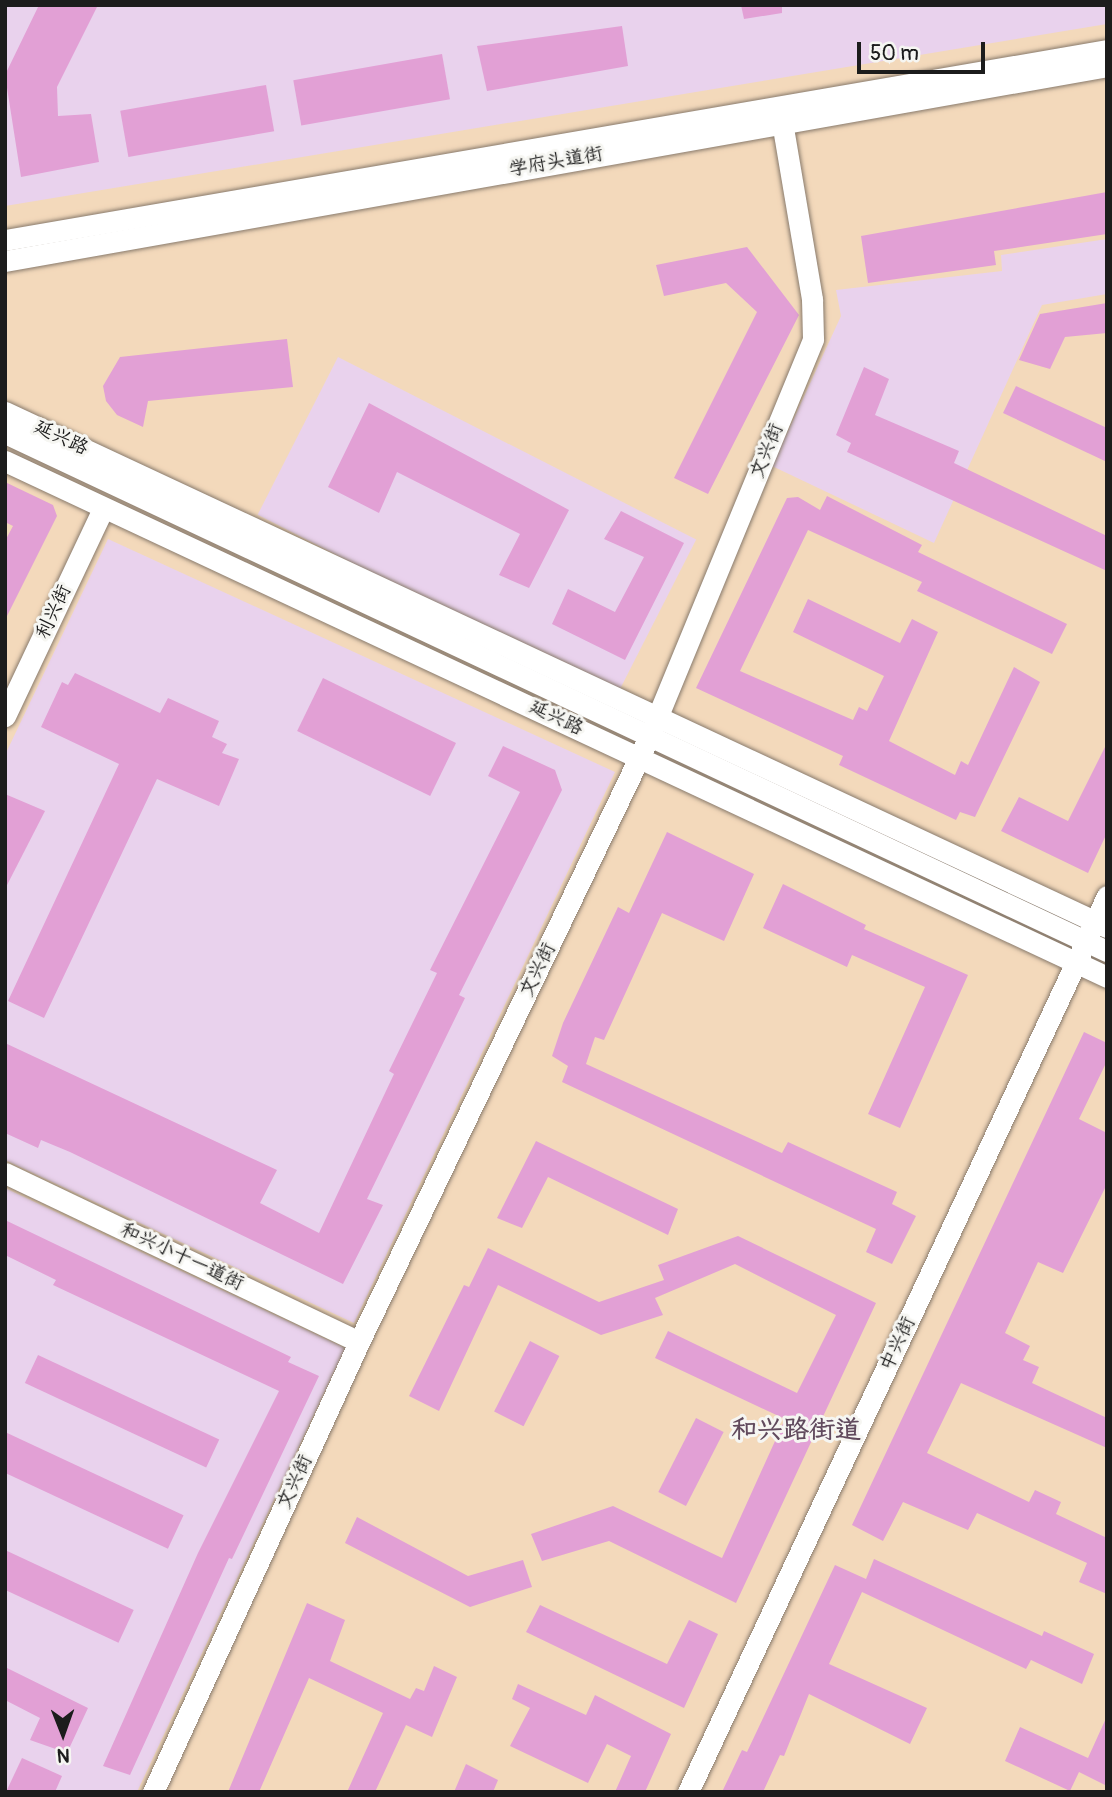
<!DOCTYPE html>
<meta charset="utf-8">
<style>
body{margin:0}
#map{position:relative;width:1112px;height:1797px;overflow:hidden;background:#f3d9bb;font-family:Pangolin,"LXGW WenKai TC",sans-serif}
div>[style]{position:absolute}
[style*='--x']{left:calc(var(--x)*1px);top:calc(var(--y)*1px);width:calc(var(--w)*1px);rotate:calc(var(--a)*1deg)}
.built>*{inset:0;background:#e9d2ed;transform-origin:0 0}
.building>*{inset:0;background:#e2a0d5;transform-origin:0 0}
.roads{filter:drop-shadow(0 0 2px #887a6c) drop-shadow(0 0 2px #887a6c)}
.secondary>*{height:21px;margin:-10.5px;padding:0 10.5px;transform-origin:10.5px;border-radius:10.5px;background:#fff}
span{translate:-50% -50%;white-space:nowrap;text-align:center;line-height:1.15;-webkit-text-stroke:6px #f6f6f2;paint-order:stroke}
.street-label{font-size:19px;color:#1c1c1c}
.district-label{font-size:26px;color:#614a5d;font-weight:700}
.frame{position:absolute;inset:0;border:7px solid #1c1c1c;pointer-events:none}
.north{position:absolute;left:28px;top:1699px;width:70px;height:70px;-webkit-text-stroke:5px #f6f6f2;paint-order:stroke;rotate:179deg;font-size:19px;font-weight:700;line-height:28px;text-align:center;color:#1c1c1c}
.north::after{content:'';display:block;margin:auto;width:24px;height:32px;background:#1c1c1c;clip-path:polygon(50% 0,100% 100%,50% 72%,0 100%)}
.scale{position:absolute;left:857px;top:42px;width:128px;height:32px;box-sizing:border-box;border:4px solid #1c1c1c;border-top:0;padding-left:9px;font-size:21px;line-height:24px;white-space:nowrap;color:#1c1c1c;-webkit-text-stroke:5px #f6f6f2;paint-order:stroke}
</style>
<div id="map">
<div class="built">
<i style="clip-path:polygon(5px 5px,1107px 5px,1107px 24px,5px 206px)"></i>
<i style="clip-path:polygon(1107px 239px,1107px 294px,1042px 305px,934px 543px,772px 466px,841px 316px,836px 290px,1002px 271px,1001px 255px)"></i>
<i style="left:338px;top:357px;width:402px;height:177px;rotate:27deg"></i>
<i style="clip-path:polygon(108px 539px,615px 772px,354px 1323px,5px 1160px,5px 755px)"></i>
<i style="clip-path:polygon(5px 1188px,345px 1348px,137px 1792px,5px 1792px)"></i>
</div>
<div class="building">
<i style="clip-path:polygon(39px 5px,98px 5px,57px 87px,58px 116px,91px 114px,99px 162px,21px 177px,5px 75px)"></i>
<i style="clip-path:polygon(741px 5px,782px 5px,782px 13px,744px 19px)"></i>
<i style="clip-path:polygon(622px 26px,628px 66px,487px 91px,477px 46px)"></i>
<i style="left:442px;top:54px;width:46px;height:151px;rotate:80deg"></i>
<i style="left:266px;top:85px;width:47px;height:148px;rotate:80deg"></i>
<i style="clip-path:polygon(1107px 192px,1107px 234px,994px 251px,996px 265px,868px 283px,861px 236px)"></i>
<i style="clip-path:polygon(747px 247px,799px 315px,708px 494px,674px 478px,757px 312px,726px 283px,664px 296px,656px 265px)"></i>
<i style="clip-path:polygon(1107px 303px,1107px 333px,1065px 337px,1050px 369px,1019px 360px,1040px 314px)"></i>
<i style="clip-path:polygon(287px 339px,293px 387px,148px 401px,143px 427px,117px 415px,106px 401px,103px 386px,120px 357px)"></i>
<i style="clip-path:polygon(864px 367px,889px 379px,875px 415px,959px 451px,954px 463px,1107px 536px,1107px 571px,847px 452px,851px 443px,836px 435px)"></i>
<i style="clip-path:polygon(1016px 386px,1107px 428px,1107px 462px,1003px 413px)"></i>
<i style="clip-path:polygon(369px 403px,569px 510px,529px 588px,499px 575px,520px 534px,397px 472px,379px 513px,328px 487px)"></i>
<i style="clip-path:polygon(5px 482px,53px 505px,57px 516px,5px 620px,5px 541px,13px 526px,5px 522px)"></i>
<i style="clip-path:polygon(827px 496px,922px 545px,918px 552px,1067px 624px,1052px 654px,917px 591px,922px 582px,808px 530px,740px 671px,853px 720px,859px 707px,867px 711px,884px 676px,793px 632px,808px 599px,900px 643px,912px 619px,938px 632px,889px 741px,955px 775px,961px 761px,968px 765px,1014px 667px,1040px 682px,975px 817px,960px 812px,956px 820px,839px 765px,843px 756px,696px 688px,787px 498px,798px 497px,820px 510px)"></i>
<i style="clip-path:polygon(621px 511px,684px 543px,625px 660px,552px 624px,568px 589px,615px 612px,644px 557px,604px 539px)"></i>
<i style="clip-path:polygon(75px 673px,160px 713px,168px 698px,219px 721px,212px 737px,227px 744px,222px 753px,239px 759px,219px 806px,157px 779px,44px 1018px,8px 1001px,119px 764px,41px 727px,62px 682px,68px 685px)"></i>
<i style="left:323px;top:678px;width:148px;height:59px;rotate:26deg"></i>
<i style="clip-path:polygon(1107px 743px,1107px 833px,1088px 873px,1001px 831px,1019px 797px,1068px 821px)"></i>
<i style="clip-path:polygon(503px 746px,555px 770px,562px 790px,459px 995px,465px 998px,367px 1199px,383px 1205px,343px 1284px,70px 1152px,41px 1140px,38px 1148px,5px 1133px,5px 1043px,277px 1170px,260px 1203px,319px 1233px,394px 1074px,389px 1071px,437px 973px,430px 970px,520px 792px,488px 776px)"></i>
<i style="clip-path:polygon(5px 794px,45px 811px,5px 889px)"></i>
<i style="clip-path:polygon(667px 832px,754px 874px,724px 941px,662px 913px,604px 1040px,595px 1037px,586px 1064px,782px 1153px,788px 1142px,897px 1192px,892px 1204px,916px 1216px,892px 1264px,866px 1252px,876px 1229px,562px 1082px,568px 1066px,552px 1056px,563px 1023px,618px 907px,629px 913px)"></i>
<i style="clip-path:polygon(783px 884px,866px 925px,864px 929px,968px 975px,900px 1128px,868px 1114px,925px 987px,852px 955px,847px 967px,763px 928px)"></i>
<i style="clip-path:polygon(1084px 1032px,1107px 1043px,1107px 1061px,1079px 1119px,1107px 1133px,1107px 1184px,1063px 1273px,1038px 1262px,1005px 1333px,1030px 1346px,1023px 1360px,1039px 1367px,1032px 1383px,1107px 1418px,1107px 1448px,961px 1383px,927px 1453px,1029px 1502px,1035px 1490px,1061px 1502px,1056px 1514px,1107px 1538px,1107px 1594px,1079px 1582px,1087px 1563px,977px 1513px,968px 1530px,903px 1502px,883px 1541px,852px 1525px)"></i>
<i style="clip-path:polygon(536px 1141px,678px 1209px,668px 1235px,548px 1177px,522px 1228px,497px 1218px)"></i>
<i style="clip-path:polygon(5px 1220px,291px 1357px,288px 1362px,319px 1376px,232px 1559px,229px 1558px,130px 1775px,103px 1766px,198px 1553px,279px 1391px,53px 1285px,56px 1280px,5px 1255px)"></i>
<i style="clip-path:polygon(738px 1236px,876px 1303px,736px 1603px,609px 1541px,542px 1561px,531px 1534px,613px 1506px,722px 1558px,785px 1419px,655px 1358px,668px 1331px,797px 1393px,836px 1315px,735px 1264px,655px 1298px,663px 1315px,601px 1335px,498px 1285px,439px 1411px,409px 1396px,464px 1285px,469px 1287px,488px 1248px,599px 1302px,664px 1280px,658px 1265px)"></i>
<i style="left:530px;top:1341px;width:33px;height:79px;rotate:27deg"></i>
<i style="left:38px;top:1355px;width:200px;height:31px;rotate:25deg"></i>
<i style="left:696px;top:1418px;width:31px;height:83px;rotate:27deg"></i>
<i style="left:5px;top:1432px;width:197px;height:37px;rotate:25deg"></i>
<i style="clip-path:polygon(357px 1517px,468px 1576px,523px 1560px,532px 1587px,470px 1607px,345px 1543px)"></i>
<i style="left:5px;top:1550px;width:142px;height:36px;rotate:25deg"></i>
<i style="clip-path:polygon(874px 1559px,1042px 1636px,1044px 1631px,1094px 1654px,1082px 1684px,1031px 1660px,1026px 1669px,862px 1592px,829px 1664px,927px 1708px,910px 1744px,809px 1694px,784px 1756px,780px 1755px,763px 1792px,722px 1792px,742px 1750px,747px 1752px,835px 1565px,866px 1579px)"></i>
<i style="clip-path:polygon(307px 1603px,345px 1620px,330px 1661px,410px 1699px,416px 1688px,424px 1691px,434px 1666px,457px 1677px,432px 1737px,406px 1725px,375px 1792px,347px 1792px,383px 1713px,309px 1678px,259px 1792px,228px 1792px)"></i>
<i style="clip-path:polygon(540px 1605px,667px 1664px,689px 1620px,718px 1634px,684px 1708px,526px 1632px)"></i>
<i style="clip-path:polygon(5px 1667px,88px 1708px,67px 1753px,30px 1740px,40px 1718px,5px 1700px)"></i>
<i style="clip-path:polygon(518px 1684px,586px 1715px,595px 1695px,671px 1734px,645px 1792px,615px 1792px,631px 1756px,607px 1744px,588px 1783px,510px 1746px,530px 1708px,512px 1699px)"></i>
<i style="clip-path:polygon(1107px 1716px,1107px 1786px,1079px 1772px,1070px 1791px,1005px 1761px,1020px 1727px,1088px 1758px)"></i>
<i style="clip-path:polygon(22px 1758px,62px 1776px,55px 1792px,6px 1792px)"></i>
<i style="clip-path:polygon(466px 1764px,498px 1780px,493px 1792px,454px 1792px)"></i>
</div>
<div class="roads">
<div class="secondary">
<i style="--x:5;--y:240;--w:1118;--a:-9.78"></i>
<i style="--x:5;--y:261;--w:1119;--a:-10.03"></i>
<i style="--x:5;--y:412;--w:1216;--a:25.05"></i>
<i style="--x:5;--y:433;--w:1218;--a:25.18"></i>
<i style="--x:5;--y:461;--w:1217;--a:25.09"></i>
<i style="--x:5;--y:716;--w:229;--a:-64.7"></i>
<i style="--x:5;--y:1173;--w:392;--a:25.5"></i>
<i style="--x:153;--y:1792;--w:495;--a:-65.4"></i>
<i style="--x:359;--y:1342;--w:673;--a:-64.39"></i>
<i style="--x:650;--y:735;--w:428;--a:-67.6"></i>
<i style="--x:813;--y:339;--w:40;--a:-91.4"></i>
<i style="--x:812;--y:299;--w:180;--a:-99.6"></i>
<i style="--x:688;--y:1792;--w:989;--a:-64.94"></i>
</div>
</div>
<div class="street-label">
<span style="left:556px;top:162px;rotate:-10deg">学府头道街</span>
<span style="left:61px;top:438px;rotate:25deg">延兴路</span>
<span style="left:767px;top:451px;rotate:-68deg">文兴街</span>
<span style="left:54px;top:612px;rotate:-65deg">利兴街</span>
<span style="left:556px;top:718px;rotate:25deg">延兴路</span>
<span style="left:538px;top:970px;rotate:-64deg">文兴街</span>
<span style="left:182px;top:1257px;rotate:25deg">和兴小十一道街</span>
<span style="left:898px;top:1344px;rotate:-65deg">中兴街</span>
<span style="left:295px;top:1482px;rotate:-65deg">文兴街</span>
</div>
<div class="district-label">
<span style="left:796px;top:1431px">和兴路街道</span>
</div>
<div class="frame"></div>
<div class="north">N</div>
<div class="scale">50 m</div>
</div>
